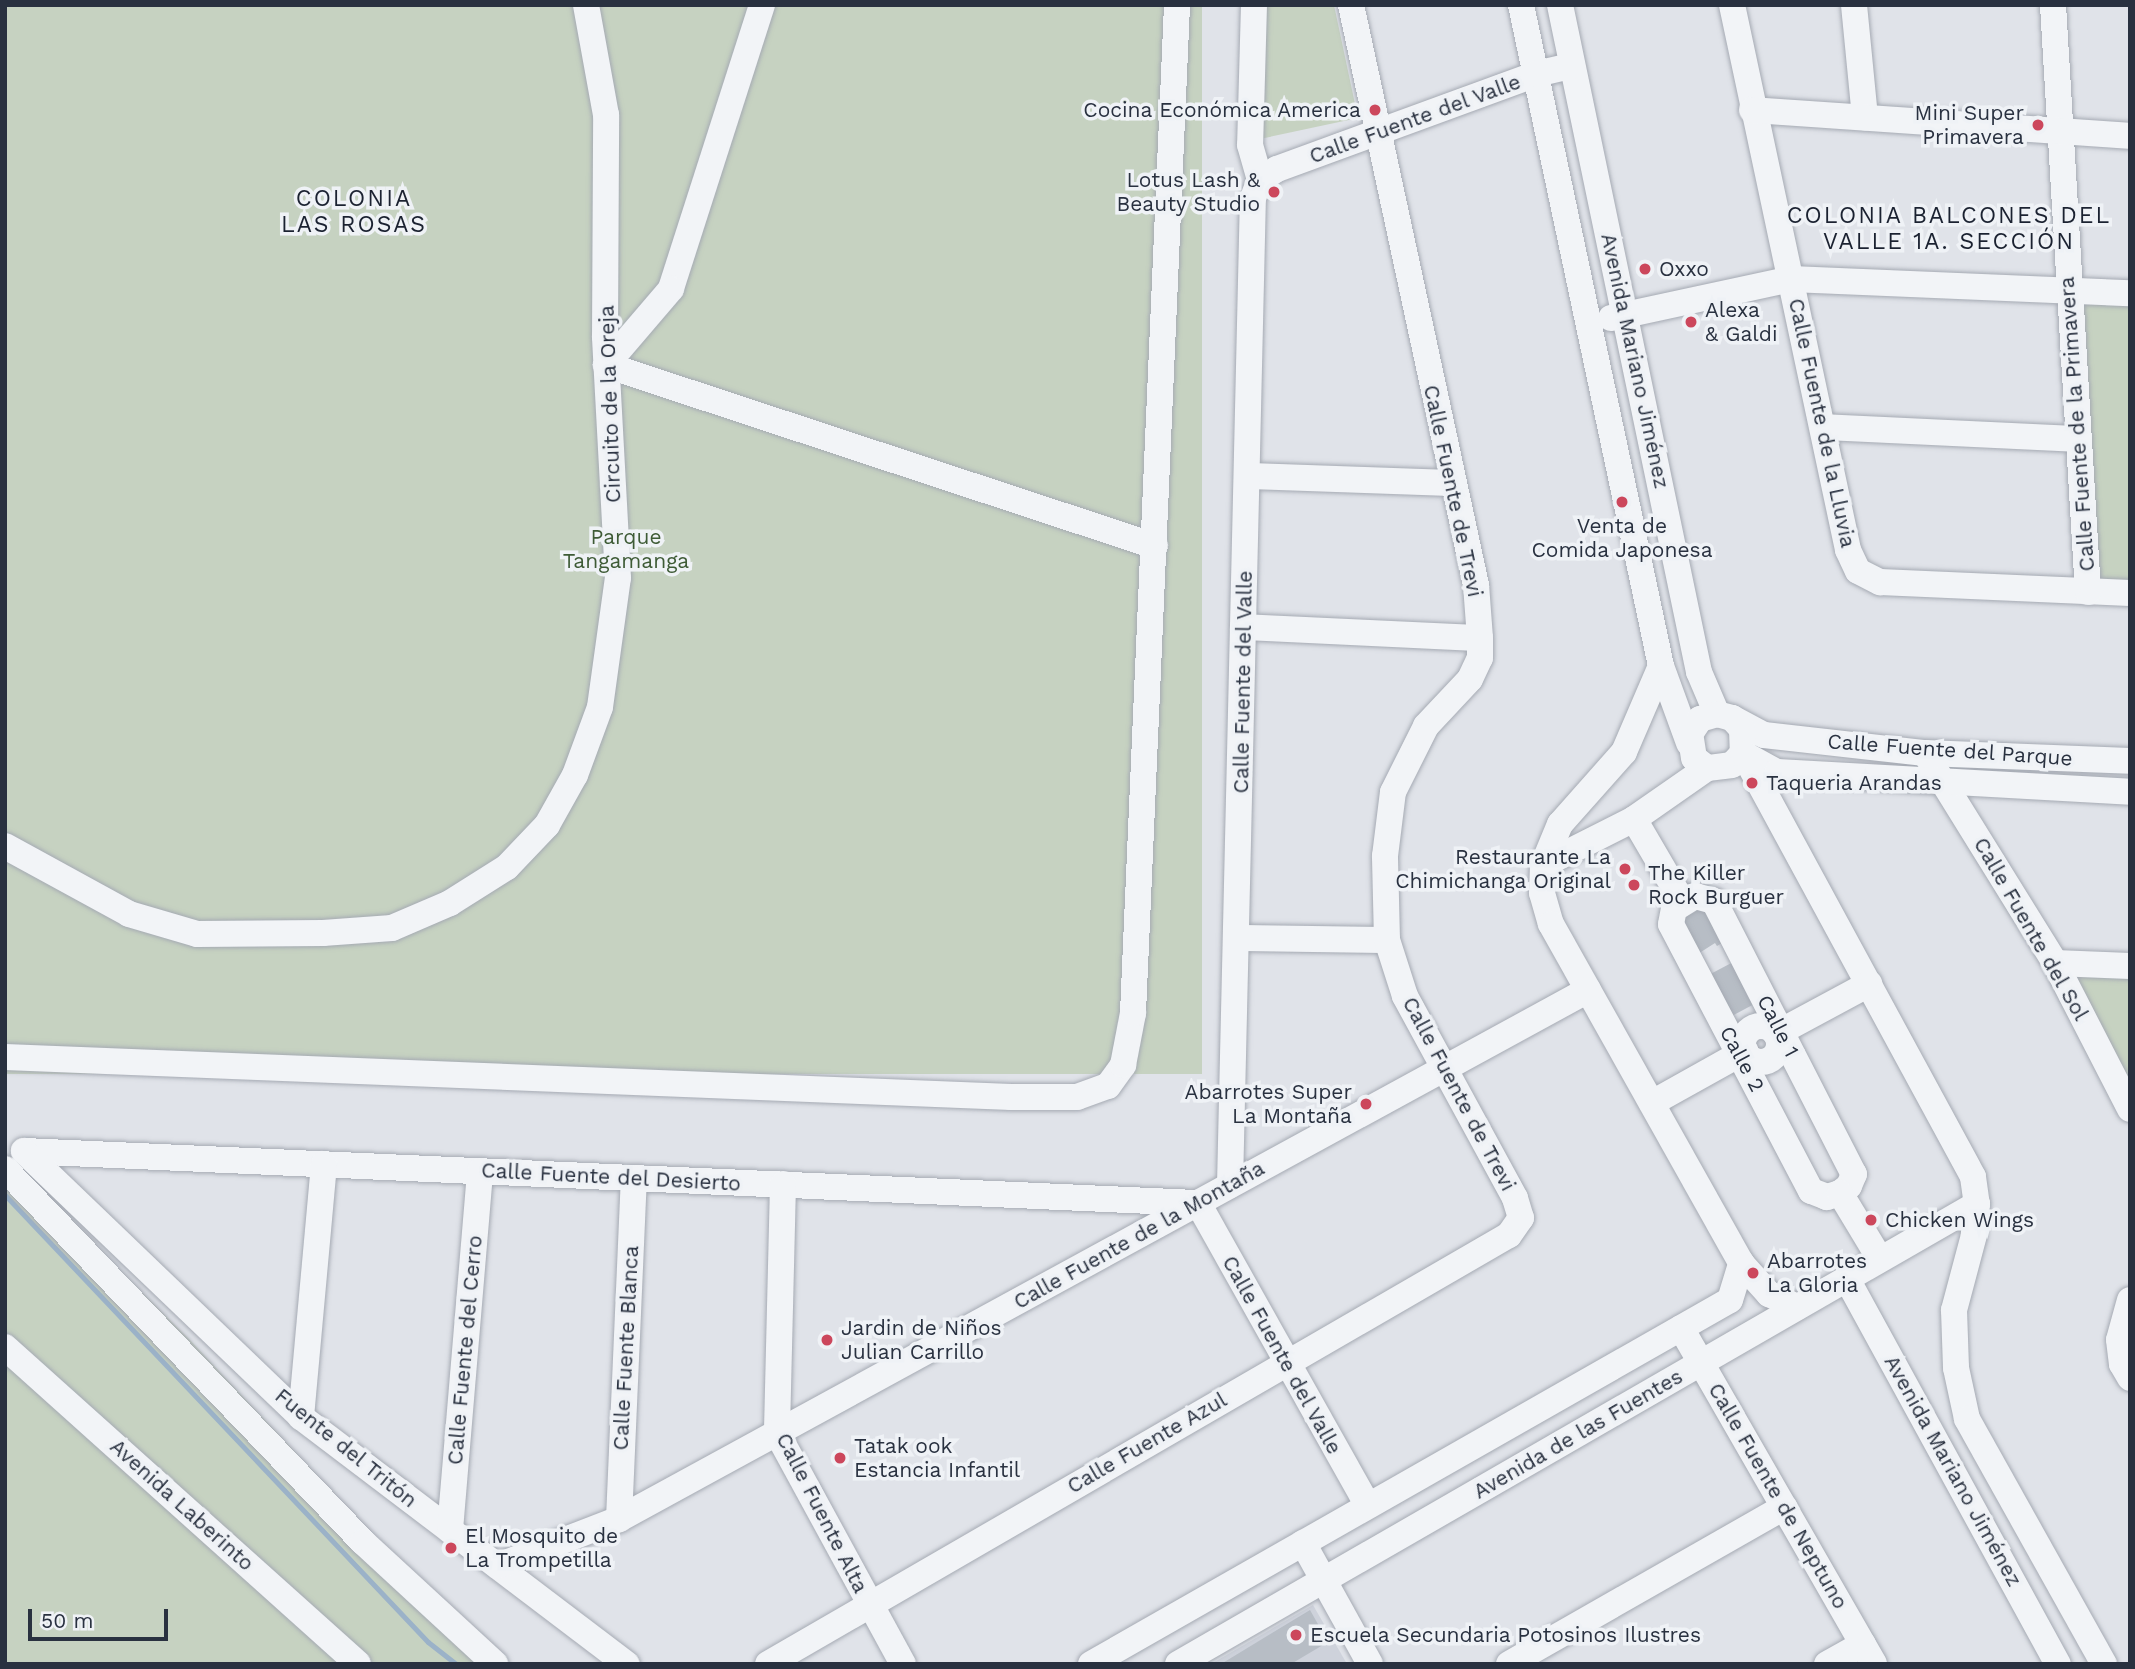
<!DOCTYPE html>
<meta charset="utf-8">
<style>
body{margin:0}
#map{position:relative;width:2135px;height:1669px;overflow:hidden;background:#e0e3e9;font-family:"Work Sans",sans-serif}
div>[style]{position:absolute}
[style*='--x']{left:calc(var(--x)*1px);top:calc(var(--y)*1px);width:calc(var(--w)*1px);rotate:calc(var(--a)*1deg)}
.built>*{inset:0;background:#ced2db}
.green>*{inset:0;background:#c6d2c1;transform-origin:0 0}
.stream>*{height:5px;margin:-2.5px;padding:0 2.5px;transform-origin:2.5px;border-radius:2.5px;background:#9bb2c8}
.building>*{inset:0;background:#b7bdc5;transform-origin:0 0}
.roads{filter:drop-shadow(0 0 2px #a5aab3) drop-shadow(0 0 2px #a5aab3)}
.minor>*{height:26px;margin:-13px;padding:0 13px;transform-origin:13px;border-radius:13px;background:#f2f4f7}
.minor>.ring{margin:-13px;padding:0;box-sizing:content-box;background:none;border:26px solid #f2f4f7;border-radius:50%}
.dots>*{width:19px;height:19px;translate:-50% -50%;box-sizing:border-box;border:4px solid #eff2f6;border-radius:50%}
span{translate:-50% -50%;white-space:nowrap;text-align:center;line-height:1.15;-webkit-text-stroke:7px #eff2f6;paint-order:stroke}
.poi-label{font-size:21px;color:#293140}
.right{translate:-100% -50%;text-align:right}
.left{translate:0 -50%;text-align:left}
.street-label{font-size:21px;color:#293140}
.park-label{font-size:21px;color:#3e5b36}
.neighbourhood-label{font-size:23px;color:#1b2231;letter-spacing:2px}
.frame{position:absolute;inset:0;border:7px solid #293140;pointer-events:none}
.scale{position:absolute;left:28px;top:1609px;width:140px;height:32px;box-sizing:border-box;border:4px solid #293140;border-top:0;padding-left:9px;font-size:21px;line-height:24px;white-space:nowrap;color:#293140;-webkit-text-stroke:5px #eff2f6;paint-order:stroke}
</style>
<div id="map">
<div class="built">
<i style="clip-path:polygon(1313px 1605px,1347px 1664px,1211px 1664px)"></i>
</div>
<div class="green">
<i style="left:5px;top:5px;width:1197px;height:1069px"></i>
<i style="clip-path:polygon(1263px 5px,1334px 5px,1358px 118px,1260px 139px)"></i>
<i style="clip-path:polygon(2068px 290px,2130px 293px,2130px 593px,2088px 592px)"></i>
<i style="clip-path:polygon(2055px 963px,2130px 966px,2130px 1109px)"></i>
<i style="clip-path:polygon(5px 1156px,189px 1339px,418px 1583px,507px 1664px,5px 1664px)"></i>
</div>
<div class="stream">
<i style="--x:5;--y:1195;--w:615;--a:46.58"></i>
<i style="--x:428;--y:1642;--w:36;--a:38"></i>
</div>
<div class="building">
<i style="clip-path:polygon(1707px 905px,1727px 940px,1717px 946px,1715px 943px,1693px 957px,1675px 923px)"></i>
<i style="left:1737px;top:960px;width:47px;height:37px;rotate:62deg"></i>
<i style="clip-path:polygon(1310px 1610px,1328px 1642px,1291px 1664px,1221px 1664px)"></i>
</div>
<div class="roads">
<div class="minor">
<i style="--x:762;--y:5;--w:298;--a:107.8"></i>
<i style="--x:671;--y:289;--w:100;--a:130.5"></i>
<i style="--x:606;--y:365;--w:578;--a:18.25"></i>
<i style="--x:1254;--y:5;--w:140;--a:91.6"></i>
<i style="--x:1250;--y:145;--w:36;--a:74"></i>
<i style="--x:1521;--y:5;--w:676;--a:78.04"></i>
<i style="--x:1661;--y:666;--w:82;--a:70"></i>
<i style="--x:1560;--y:5;--w:681;--a:78.23"></i>
<i style="--x:1699;--y:672;--w:46;--a:66.8"></i>
<i style="--x:1732;--y:5;--w:557;--a:77.98"></i>
<i style="--x:1848;--y:550;--w:23;--a:65"></i>
<i style="--x:1858;--y:571;--w:25;--a:27"></i>
<i style="--x:1880;--y:582;--w:250;--a:2.5"></i>
<i style="--x:1854;--y:5;--w:113;--a:84.4"></i>
<i style="--x:2053;--y:5;--w:588;--a:86.59"></i>
<i style="--x:1752;--y:110;--w:379;--a:3.9"></i>
<i style="--x:1611;--y:318;--w:184;--a:-12.2"></i>
<i style="--x:1791;--y:279;--w:339;--a:2.4"></i>
<i style="--x:1823;--y:427;--w:255;--a:2.7"></i>
<i style="--x:1249;--y:476;--w:203;--a:2"></i>
<i style="--x:1243;--y:627;--w:237;--a:2.7"></i>
<i style="--x:1661;--y:666;--w:94;--a:113.3"></i>
<i style="--x:1624;--y:752;--w:96;--a:131.6"></i>
<i style="--x:1560;--y:824;--w:44;--a:112.5"></i>
<i style="--x:1543;--y:865;--w:28;--a:92"></i>
<i style="--x:1542;--y:893;--w:32;--a:74"></i>
<i style="--x:1551;--y:924;--w:389;--a:60.7"></i>
<i style="--x:1741;--y:1263;--w:42;--a:47.9"></i>
<i style="--x:1769;--y:1294;--w:31;--a:25"></i>
<i style="--x:1732;--y:718;--w:36;--a:28"></i>
<i style="--x:1764;--y:735;--w:162;--a:6.4"></i>
<i style="--x:1925;--y:753;--w:205;--a:2.2"></i>
<i style="--x:1743;--y:753;--w:16;--a:133"></i>
<i style="--x:1732;--y:765;--w:25;--a:173"></i>
<i style="--x:1707;--y:768;--w:16;--a:-142"></i>
<i style="--x:1694;--y:758;--w:24;--a:-99"></i>
<i style="--x:1690;--y:734;--w:18;--a:-56"></i>
<i style="--x:1700;--y:719;--w:18;--a:-16"></i>
<i style="--x:1717;--y:714;--w:16;--a:15"></i>
<i style="--x:1732;--y:718;--w:15;--a:48"></i>
<i style="--x:1742;--y:729;--w:24;--a:88"></i>
<i style="--x:1743;--y:753;--w:482;--a:61.5"></i>
<i style="--x:1973;--y:1177;--w:27;--a:82"></i>
<i style="--x:1977;--y:1204;--w:31;--a:96"></i>
<i style="--x:1974;--y:1235;--w:78;--a:104.9"></i>
<i style="--x:1954;--y:1310;--w:58;--a:88"></i>
<i style="--x:1956;--y:1368;--w:52;--a:77.8"></i>
<i style="--x:1967;--y:1419;--w:281;--a:60.8"></i>
<i style="--x:1925;--y:753;--w:247;--a:58.2"></i>
<i style="--x:2055;--y:963;--w:164;--a:62.8"></i>
<i style="--x:1744;--y:754;--w:38;--a:29"></i>
<i style="--x:1777;--y:772;--w:354;--a:3.2"></i>
<i style="--x:1634;--y:819;--w:95;--a:59.7"></i>
<i style="--x:5;--y:846;--w:141;--a:28.7"></i>
<i style="--x:129;--y:914;--w:71;--a:16.4"></i>
<i style="--x:197;--y:934;--w:126;--a:-0.5"></i>
<i style="--x:323;--y:933;--w:69;--a:-4.1"></i>
<i style="--x:392;--y:928;--w:63;--a:-23.3"></i>
<i style="--x:450;--y:903;--w:67;--a:-32.3"></i>
<i style="--x:507;--y:867;--w:58;--a:-46.4"></i>
<i style="--x:547;--y:825;--w:57;--a:-60.8"></i>
<i style="--x:575;--y:775;--w:72;--a:-69.8"></i>
<i style="--x:600;--y:707;--w:130;--a:-82.1"></i>
<i style="--x:618;--y:578;--w:242;--a:-93.1"></i>
<i style="--x:605;--y:336;--w:221;--a:-89.7"></i>
<i style="--x:606;--y:115;--w:112;--a:-100.3"></i>
<i style="--x:1543;--y:865;--w:102;--a:-26.8"></i>
<i style="--x:1634;--y:819;--w:89;--a:-34.9"></i>
<i style="--x:1695;--y:896;--w:20;--a:15"></i>
<i style="--x:1714;--y:901;--w:307;--a:62.9"></i>
<i style="--x:1854;--y:1174;--w:13;--a:113"></i>
<i style="--x:1849;--y:1186;--w:11;--a:142"></i>
<i style="--x:1840;--y:1193;--w:14;--a:163"></i>
<i style="--x:1827;--y:1197;--w:17;--a:-159"></i>
<i style="--x:1811;--y:1191;--w:301;--a:-117.7"></i>
<i style="--x:1671;--y:924;--w:15;--a:-79"></i>
<i style="--x:1674;--y:909;--w:25;--a:-32"></i>
<i style="--x:1238;--y:938;--w:149;--a:0.8"></i>
<i style="--x:2055;--y:963;--w:75;--a:2.3"></i>
<i class="ring" style="left:1743px;top:1026px;width:10px;height:10px"></i>
<i style="--x:1776;--y:1034;--w:106;--a:-28.3"></i>
<i style="--x:5;--y:1057;--w:1007;--a:2.28"></i>
<i style="--x:1011;--y:1097;--w:66;--a:0"></i>
<i style="--x:1077;--y:1097;--w:33;--a:-20"></i>
<i style="--x:1108;--y:1086;--w:26;--a:-54"></i>
<i style="--x:1123;--y:1065;--w:53;--a:-79.1"></i>
<i style="--x:1133;--y:1013;--w:1009;--a:-87.5"></i>
<i style="--x:1652;--y:1103;--w:107;--a:-29.2"></i>
<i style="--x:24;--y:1151;--w:1175;--a:2.54"></i>
<i style="--x:1198;--y:1203;--w:347;--a:60.7"></i>
<i style="--x:24;--y:1151;--w:384;--a:43.8"></i>
<i style="--x:301;--y:1417;--w:409;--a:37.2"></i>
<i style="--x:5;--y:1169;--w:517;--a:46.18"></i>
<i style="--x:363;--y:1542;--w:180;--a:42.7"></i>
<i style="--x:783;--y:1184;--w:249;--a:91.4"></i>
<i style="--x:777;--y:1433;--w:263;--a:61.4"></i>
<i style="--x:1230;--y:1185;--w:987;--a:-88.67"></i>
<i style="--x:1253;--y:198;--w:19;--a:-69"></i>
<i style="--x:1260;--y:180;--w:20;--a:-33"></i>
<i style="--x:1277;--y:169;--w:276;--a:-20.1"></i>
<i style="--x:1536;--y:74;--w:37;--a:-13"></i>
<i style="--x:1840;--y:1193;--w:77;--a:58.8"></i>
<i style="--x:1847;--y:1279;--w:439;--a:61.3"></i>
<i style="--x:2130;--y:1300;--w:41;--a:105.4"></i>
<i style="--x:2119;--y:1340;--w:24;--a:83"></i>
<i style="--x:2122;--y:1364;--w:16;--a:60"></i>
<i style="--x:1681;--y:1328;--w:387;--a:60.1"></i>
<i style="--x:5;--y:1347;--w:474;--a:41.9"></i>
<i style="--x:301;--y:1417;--w:254;--a:-84.8"></i>
<i style="--x:619;--y:1519;--w:341;--a:-87.5"></i>
<i style="--x:450;--y:1530;--w:360;--a:-85.2"></i>
<i style="--x:1303;--y:1543;--w:138;--a:61"></i>
<i style="--x:498;--y:1566;--w:130;--a:-21.2"></i>
<i style="--x:619;--y:1519;--w:1104;--a:-28.63"></i>
<i style="--x:768;--y:1664;--w:856;--a:-30.07"></i>
<i style="--x:1509;--y:1235;--w:21;--a:-55"></i>
<i style="--x:1521;--y:1218;--w:21;--a:-107"></i>
<i style="--x:1515;--y:1198;--w:230;--a:-118.6"></i>
<i style="--x:1405;--y:996;--w:59;--a:-107.8"></i>
<i style="--x:1387;--y:940;--w:84;--a:-91.4"></i>
<i style="--x:1385;--y:856;--w:64;--a:-82.9"></i>
<i style="--x:1393;--y:792;--w:74;--a:-63.4"></i>
<i style="--x:1426;--y:726;--w:64;--a:-46.9"></i>
<i style="--x:1470;--y:679;--w:23;--a:-65"></i>
<i style="--x:1480;--y:658;--w:20;--a:-90"></i>
<i style="--x:1480;--y:638;--w:53;--a:-94.3"></i>
<i style="--x:1476;--y:585;--w:593;--a:-102.16"></i>
<i style="--x:1091;--y:1664;--w:735;--a:-29.67"></i>
<i style="--x:1730;--y:1300;--w:39;--a:-73"></i>
<i style="--x:1178;--y:1664;--w:922;--a:-29.93"></i>
<i style="--x:1509;--y:1664;--w:317;--a:-29.7"></i>
<i style="--x:1827;--y:1664;--w:41;--a:-29.1"></i>
</div>
</div>
<div class="dots">
<i style="left:1375px;top:110px;background:#cc475c"></i>
<i style="left:2038px;top:125px;background:#cc475c"></i>
<i style="left:1274px;top:192px;background:#cc475c"></i>
<i style="left:1645px;top:269px;background:#cc475c"></i>
<i style="left:1691px;top:322px;background:#cc475c"></i>
<i style="left:1622px;top:502px;background:#cc475c"></i>
<i style="left:1752px;top:783px;background:#cc475c"></i>
<i style="left:1625px;top:869px;background:#cc475c"></i>
<i style="left:1634px;top:885px;background:#cc475c"></i>
<i style="left:1366px;top:1104px;background:#cc475c"></i>
<i style="left:1871px;top:1220px;background:#cc475c"></i>
<i style="left:1753px;top:1273px;background:#cc475c"></i>
<i style="left:827px;top:1340px;background:#cc475c"></i>
<i style="left:840px;top:1458px;background:#cc475c"></i>
<i style="left:451px;top:1548px;background:#cc475c"></i>
<i style="left:1296px;top:1635px;background:#cc475c"></i>
</div>
<div class="poi-label">
<span class="right" style="left:1361px;top:110px">Cocina Económica America</span>
<span class="right" style="left:2024px;top:125px">Mini Super<br>Primavera</span>
<span class="right" style="left:1260px;top:192px">Lotus Lash &amp;<br>Beauty Studio</span>
<span class="left" style="left:1659px;top:269px">Oxxo</span>
<span class="left" style="left:1705px;top:322px">Alexa<br>&amp; Galdi</span>
<span style="left:1622px;top:538px">Venta de<br>Comida Japonesa</span>
<span class="left" style="left:1766px;top:783px">Taqueria Arandas</span>
<span class="right" style="left:1611px;top:869px">Restaurante La<br>Chimichanga Original</span>
<span class="left" style="left:1648px;top:885px">The Killer<br>Rock Burguer</span>
<span class="right" style="left:1352px;top:1104px">Abarrotes Super<br>La Montaña</span>
<span class="left" style="left:1885px;top:1220px">Chicken Wings</span>
<span class="left" style="left:1767px;top:1273px">Abarrotes<br>La Gloria</span>
<span class="left" style="left:841px;top:1340px">Jardin de Niños<br>Julian Carrillo</span>
<span class="left" style="left:854px;top:1458px">Tatak ook<br>Estancia Infantil</span>
<span class="left" style="left:465px;top:1548px">El Mosquito de<br>La Trompetilla</span>
<span class="left" style="left:1310px;top:1635px">Escuela Secundaria Potosinos Ilustres</span>
</div>
<div class="street-label">
<span style="left:1415px;top:119px;rotate:-20deg">Calle Fuente del Valle</span>
<span style="left:1635px;top:361px;rotate:78deg">Avenida Mariano Jiménez</span>
<span style="left:610px;top:404px;rotate:-92deg">Circuito de la Oreja</span>
<span style="left:1822px;top:423px;rotate:78deg">Calle Fuente de la Lluvia</span>
<span style="left:2077px;top:424px;rotate:-94deg">Calle Fuente de la Primavera</span>
<span style="left:1453px;top:491px;rotate:78deg">Calle Fuente de Trevi</span>
<span style="left:1243px;top:682px;rotate:-89deg">Calle Fuente del Valle</span>
<span style="left:1950px;top:750px;rotate:4deg">Calle Fuente del Parque</span>
<span style="left:2031px;top:929px;rotate:60deg">Calle Fuente del Sol</span>
<span style="left:1778px;top:1026px;rotate:63deg">Calle 1</span>
<span style="left:1742px;top:1059px;rotate:62deg">Calle 2</span>
<span style="left:1459px;top:1094px;rotate:62deg">Calle Fuente de Trevi</span>
<span style="left:611px;top:1177px;rotate:3deg">Calle Fuente del Desierto</span>
<span style="left:1139px;top:1235px;rotate:-29deg">Calle Fuente de la Montaña</span>
<span style="left:626px;top:1348px;rotate:-87deg">Calle Fuente Blanca</span>
<span style="left:465px;top:1350px;rotate:-85deg">Calle Fuente del Cerro</span>
<span style="left:1282px;top:1355px;rotate:61deg">Calle Fuente del Valle</span>
<span style="left:1578px;top:1434px;rotate:-30deg">Avenida de las Fuentes</span>
<span style="left:1147px;top:1443px;rotate:-30deg">Calle Fuente Azul</span>
<span style="left:346px;top:1448px;rotate:39deg">Fuente del Tritón</span>
<span style="left:1953px;top:1471px;rotate:61deg">Avenida Mariano Jiménez</span>
<span style="left:1778px;top:1496px;rotate:60deg">Calle Fuente de Neptuno</span>
<span style="left:182px;top:1505px;rotate:42deg">Avenida Laberinto</span>
<span style="left:822px;top:1513px;rotate:63deg">Calle Fuente Alta</span>
</div>
<div class="park-label">
<span style="left:626px;top:549px">Parque<br>Tangamanga</span>
</div>
<div class="neighbourhood-label">
<span style="left:354px;top:212px">COLONIA<br>LAS ROSAS</span>
<span style="left:1949px;top:229px">COLONIA BALCONES DEL<br>VALLE 1A. SECCIÓN</span>
</div>
<div class="frame"></div>
<div class="scale">50 m</div>
</div>
